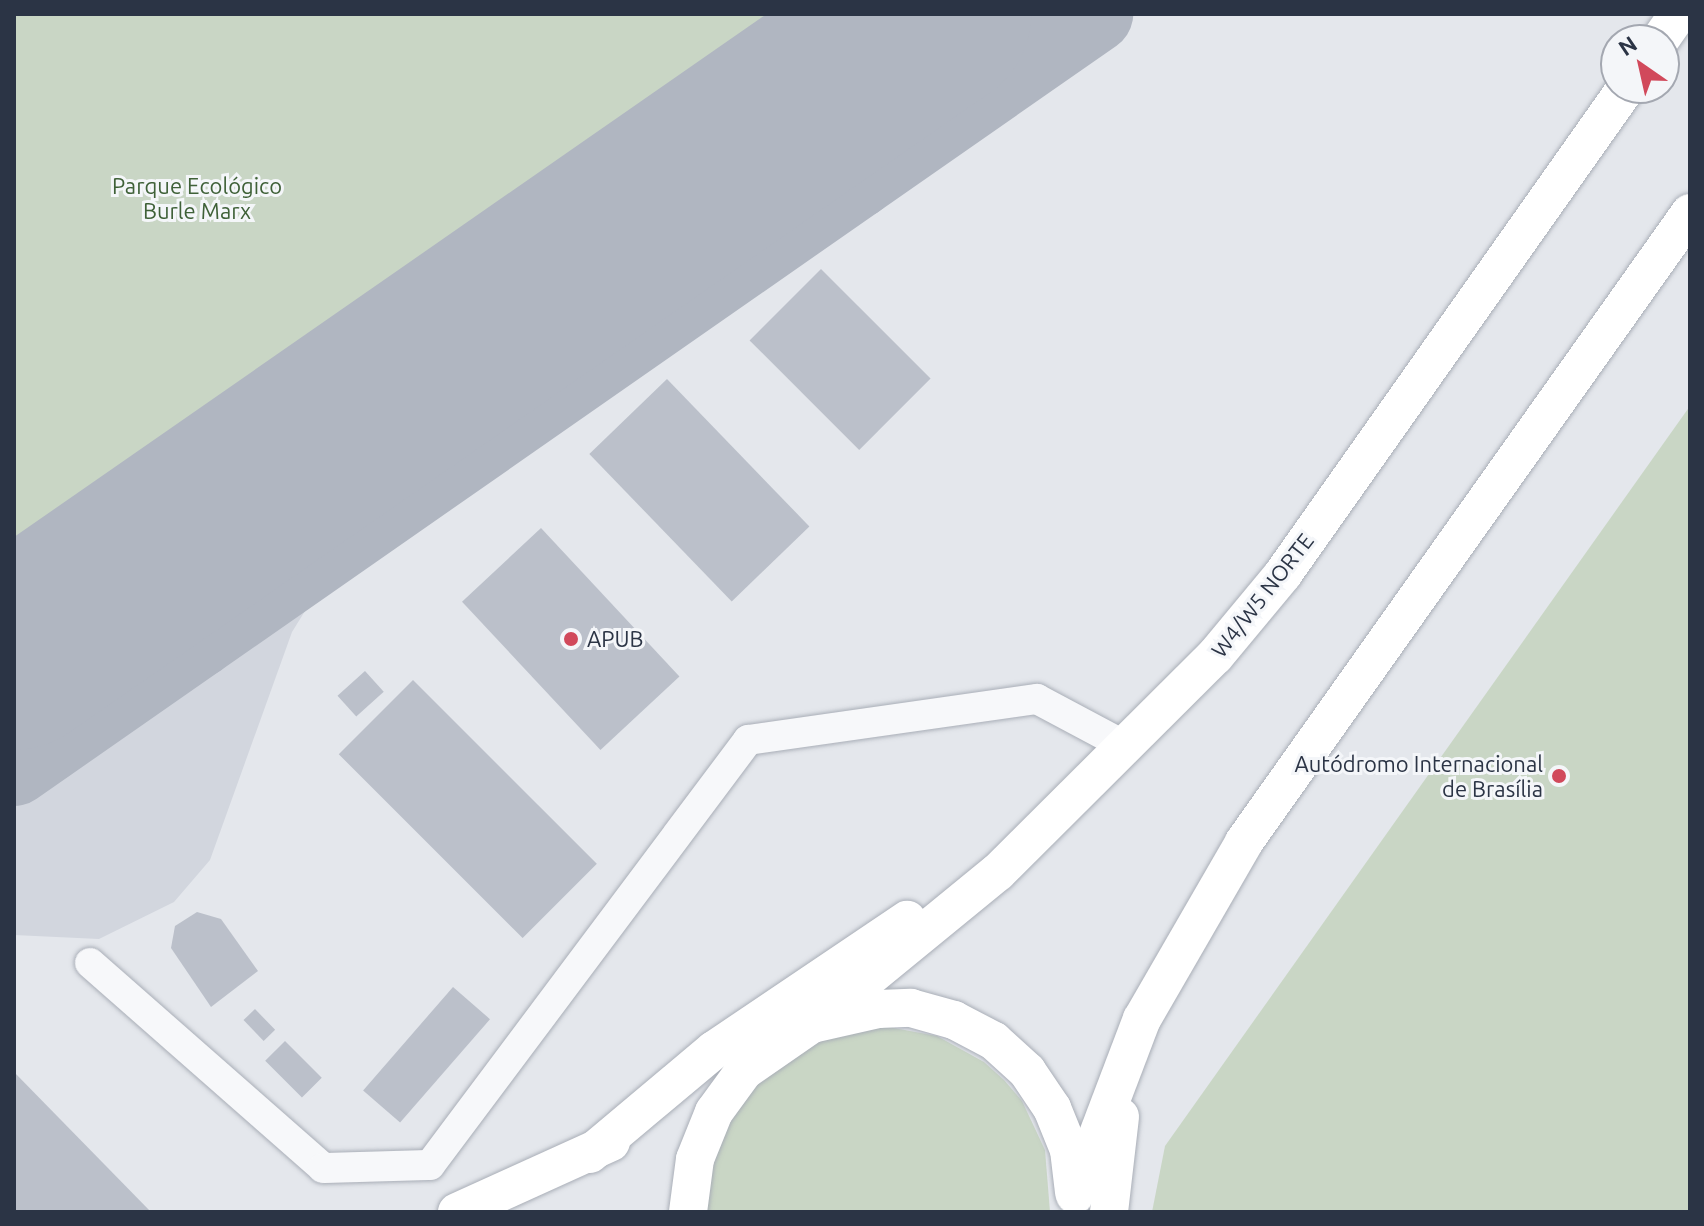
<!DOCTYPE html>
<meta charset="utf-8">
<style>
body{margin:0}
#map{position:relative;width:1704px;height:1226px;overflow:hidden;background:#e4e7ec;font-family:Ubuntu,sans-serif}
div>[style]{position:absolute}
[style*='--x']{left:calc(var(--x)*1px);top:calc(var(--y)*1px);width:calc(var(--w)*1px);rotate:calc(var(--a)*1deg)}
.built>*{inset:0;background:#d2d6de}
.green>*{inset:0;background:#c9d6c5}
.taxiway>*{height:78px;margin:-39px;padding:0 39px;transform-origin:39px;border-radius:39px;background:#b0b6c1}
.runway>*{height:192px;margin:-96px;padding:0 96px;transform-origin:96px;border-radius:96px;background:#b0b6c1}
.building>*{inset:0;background:#bbc0ca;transform-origin:0 0}
.roads{filter:drop-shadow(0 0 2px #a9aeb7) drop-shadow(0 0 2px #a9aeb7)}
.minor>*{height:30px;margin:-15px;padding:0 15px;transform-origin:15px;border-radius:15px;background:#f7f8fa}
.major>*{height:38px;margin:-19px;padding:0 19px;transform-origin:19px;border-radius:19px;background:#fff}
.dots>*{width:22px;height:22px;translate:-50% -50%;box-sizing:border-box;border:4px solid #f4f6f9;border-radius:50%}
span{translate:-50% -50%;white-space:nowrap;text-align:center;line-height:1.15;-webkit-text-stroke:6px #f4f6f9;paint-order:stroke}
.park-label{font-size:22px;color:#3f6138}
.street-label{font-size:22px;color:#2b3445}
.poi-label{font-size:22px;color:#2b3445}
.left{translate:0 -50%;text-align:left}
.right{translate:-100% -50%;text-align:right}
.frame{position:absolute;inset:0;border:16px solid #2b3445;pointer-events:none}
.north{position:absolute;left:1600px;top:24px;width:80px;height:80px;box-sizing:border-box;background:#f4f6f9;border:2px solid #a4a8b1;border-radius:50%;rotate:326deg;font-size:22px;font-weight:700;line-height:32px;text-align:center;color:#2b3445}
.north::after{content:'';display:block;margin:auto;width:28px;height:36px;background:#d1495b;clip-path:polygon(50% 0,100% 100%,50% 72%,0 100%)}
</style>
<div id="map">
<div class="built">
<i style="clip-path:polygon(385px 508px,333px 566px,292px 632px,210px 860px,174px 902px,99px 939px,14px 935px,14px 767px)"></i>
</div>
<div class="green">
<i style="clip-path:polygon(14px 14px,771px 14px,14px 551px)"></i>
<i style="clip-path:polygon(1690px 406px,1690px 1212px,1152px 1212px,1165px 1146px)"></i>
<i style="clip-path:polygon(883px 1026px,937px 1036px,984px 1062px,1004px 1080px,1022px 1101px,1045px 1150px,1050px 1212px,705px 1212px,707px 1168px,741px 1094px,804px 1043px)"></i>
</div>
<div class="taxiway">
<i style="--x:805;--y:105;--w:39;--a:10"></i>
<i style="--x:843;--y:112;--w:47;--a:65.1"></i>
<i style="--x:863;--y:155;--w:25;--a:104"></i>
<i style="--x:350;--y:421;--w:40;--a:14.4"></i>
<i style="--x:389;--y:431;--w:36;--a:54"></i>
<i style="--x:410;--y:460;--w:31;--a:92"></i>
<i style="--x:89;--y:602;--w:115;--a:18.7"></i>
<i style="--x:14;--y:685;--w:37;--a:49"></i>
<i style="--x:38;--y:713;--w:32;--a:74"></i>
<i style="--x:14;--y:767;--w:1317;--a:-34.89"></i>
</div>
<div class="runway">
<i style="--x:14;--y:654;--w:1122;--a:-34.8"></i>
</div>
<div class="building">
<i style="left:821px;top:269px;width:155px;height:101px;rotate:45deg"></i>
<i style="left:667px;top:379px;width:205px;height:108px;rotate:46deg"></i>
<i style="left:541px;top:528px;width:203px;height:108px;rotate:47deg"></i>
<i style="left:365px;top:671px;width:28px;height:37px;rotate:48deg"></i>
<i style="left:413px;top:680px;width:260px;height:105px;rotate:45deg"></i>
<i style="clip-path:polygon(197px 912px,221px 919px,258px 971px,211px 1007px,171px 948px,175px 926px)"></i>
<i style="left:453px;top:987px;width:49px;height:137px;rotate:41deg"></i>
<i style="left:255px;top:1009px;width:29px;height:16px;rotate:46deg"></i>
<i style="left:285px;top:1041px;width:52px;height:28px;rotate:45deg"></i>
<i style="clip-path:polygon(14px 1072px,151px 1212px,14px 1212px)"></i>
</div>
<div class="roads">
<div class="minor">
<i style="--x:90;--y:963;--w:310;--a:41.3"></i>
<i style="--x:323;--y:1168;--w:107;--a:-1.6"></i>
<i style="--x:430;--y:1165;--w:531;--a:-53.19"></i>
<i style="--x:748;--y:740;--w:292;--a:-8.1"></i>
<i style="--x:1037;--y:699;--w:100;--a:28.1"></i>
</div>
<div class="major">
<i style="--x:1660;--y:40;--w:32;--a:-55"></i>
<i style="--x:812;--y:1024;--w:240;--a:-39.3"></i>
<i style="--x:998;--y:872;--w:306;--a:-44.9"></i>
<i style="--x:1215;--y:656;--w:107;--a:-50.3"></i>
<i style="--x:1283;--y:574;--w:595;--a:-54.79"></i>
<i style="--x:590;--y:1154;--w:162;--a:-40"></i>
<i style="--x:714;--y:1050;--w:233;--a:-34"></i>
<i style="--x:1075;--y:1195;--w:188;--a:-69.2"></i>
<i style="--x:1142;--y:1019;--w:204;--a:-60"></i>
<i style="--x:1244;--y:842;--w:771;--a:-54.66"></i>
<i style="--x:457;--y:1212;--w:169;--a:-24.4"></i>
<i style="--x:688;--y:1212;--w:53;--a:-82.5"></i>
<i style="--x:695;--y:1159;--w:51;--a:-68"></i>
<i style="--x:714;--y:1112;--w:51;--a:-53.8"></i>
<i style="--x:744;--y:1071;--w:83;--a:-34.7"></i>
<i style="--x:812;--y:1024;--w:68;--a:-12.8"></i>
<i style="--x:878;--y:1009;--w:33;--a:-2"></i>
<i style="--x:911;--y:1008;--w:45;--a:15.6"></i>
<i style="--x:954;--y:1020;--w:45;--a:27.7"></i>
<i style="--x:994;--y:1041;--w:45;--a:42.3"></i>
<i style="--x:1027;--y:1071;--w:45;--a:56"></i>
<i style="--x:1052;--y:1108;--w:45;--a:68"></i>
<i style="--x:1069;--y:1150;--w:42;--a:83.2"></i>
<i style="--x:1109;--y:1212;--w:96;--a:-83.4"></i>
</div>
</div>
<div class="dots">
<i style="left:571px;top:639px;background:#d1495b"></i>
<i style="left:1559px;top:776px;background:#d1495b"></i>
</div>
<div class="park-label">
<span style="left:197px;top:198px">Parque Ecológico<br>Burle Marx</span>
</div>
<div class="street-label">
<span style="left:1262px;top:595px;rotate:-52deg">W4/W5 NORTE</span>
</div>
<div class="poi-label">
<span class="left" style="left:587px;top:639px">APUB</span>
<span class="right" style="left:1543px;top:776px">Autódromo Internacional<br>de Brasília</span>
</div>
<div class="frame"></div>
<div class="north">N</div>
</div>
